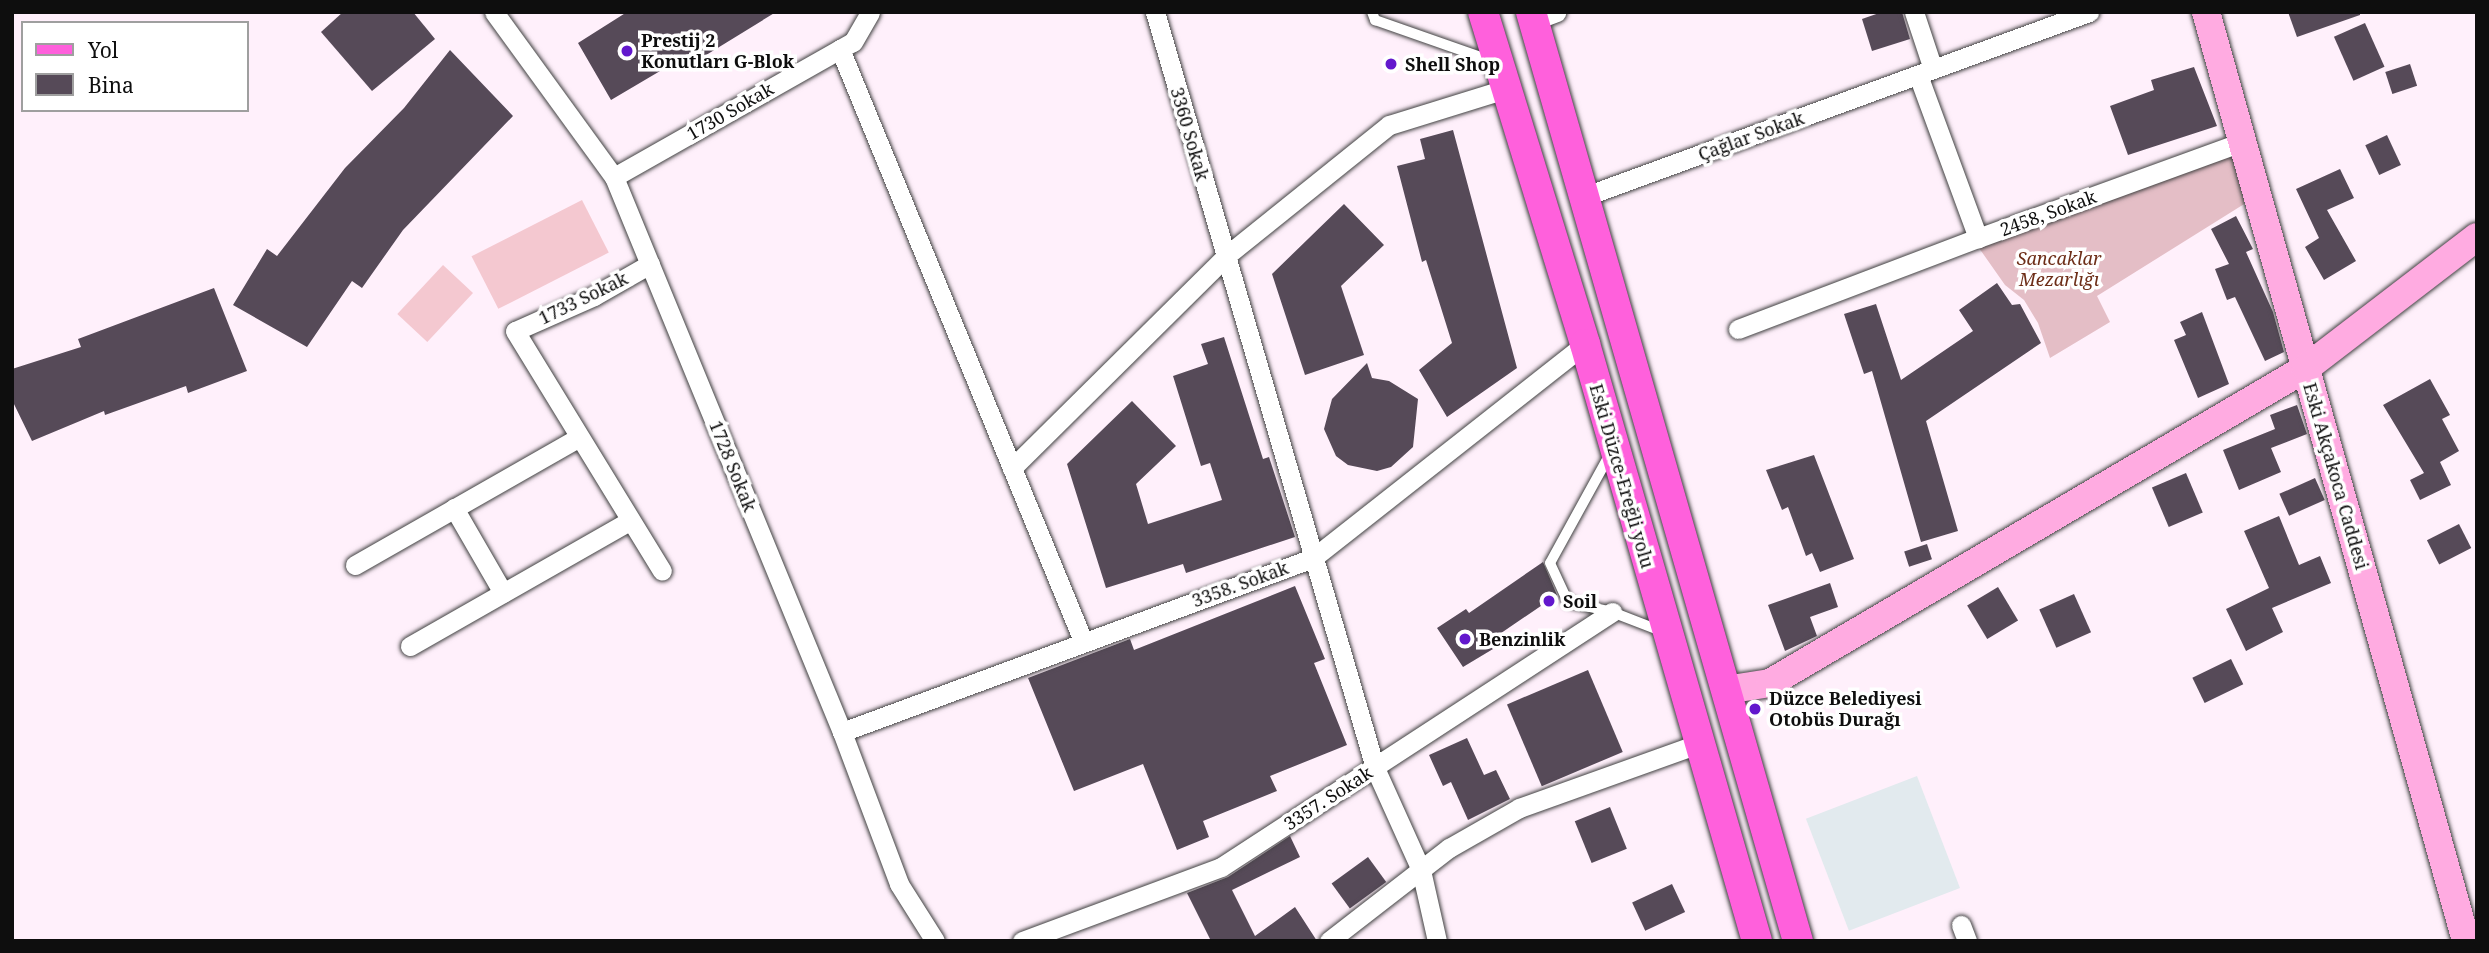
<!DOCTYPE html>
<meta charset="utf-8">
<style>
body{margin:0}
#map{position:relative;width:2489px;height:953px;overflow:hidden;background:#fff0fb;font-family:"Noto Serif",serif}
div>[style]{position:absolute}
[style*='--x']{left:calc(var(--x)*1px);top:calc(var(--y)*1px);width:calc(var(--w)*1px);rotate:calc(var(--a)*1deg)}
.industrial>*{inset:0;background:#e2eaee;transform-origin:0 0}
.cemetery>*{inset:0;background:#e4bec6}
.pitch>*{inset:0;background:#f4c8d0;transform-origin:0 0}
.building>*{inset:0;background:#564a58;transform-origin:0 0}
.roads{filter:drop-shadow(0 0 2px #414141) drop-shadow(0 0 2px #414141)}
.lane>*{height:10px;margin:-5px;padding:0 5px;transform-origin:5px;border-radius:5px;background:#fff}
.street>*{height:19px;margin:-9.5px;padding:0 9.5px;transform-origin:9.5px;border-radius:9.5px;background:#fff}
.secondary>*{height:28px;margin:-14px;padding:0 14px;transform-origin:14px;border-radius:14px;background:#ffabe1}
.primary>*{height:30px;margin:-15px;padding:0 15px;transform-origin:15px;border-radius:15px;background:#ff60dc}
.dots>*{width:19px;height:19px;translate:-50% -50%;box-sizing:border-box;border:4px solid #fff;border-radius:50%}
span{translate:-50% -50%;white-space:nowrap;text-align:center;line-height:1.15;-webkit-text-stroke:7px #fff;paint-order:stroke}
.poi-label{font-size:18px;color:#0e0e0e;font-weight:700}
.left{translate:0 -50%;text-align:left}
.street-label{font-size:18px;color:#0e0e0e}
.park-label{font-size:18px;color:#6d2e18;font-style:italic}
.frame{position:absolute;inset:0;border:14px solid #0e0e0e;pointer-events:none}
.legend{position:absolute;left:21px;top:21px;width:228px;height:91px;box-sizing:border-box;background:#fff;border:2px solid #9f9f9f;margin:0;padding:9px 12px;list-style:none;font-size:21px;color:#0e0e0e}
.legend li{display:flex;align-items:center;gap:14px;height:35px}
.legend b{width:35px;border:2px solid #9f9f9f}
</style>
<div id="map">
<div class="industrial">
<i style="left:1917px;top:776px;width:120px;height:119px;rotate:69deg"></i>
</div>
<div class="cemetery">
<i style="clip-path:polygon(2235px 155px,2249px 201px,2097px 296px,2110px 322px,2050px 358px,2038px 323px,2024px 300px,2005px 285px,1979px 248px)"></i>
</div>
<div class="pitch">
<i style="left:582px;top:200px;width:59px;height:124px;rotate:63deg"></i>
<i style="left:443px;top:265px;width:41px;height:67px;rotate:43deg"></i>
</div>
<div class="building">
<i style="clip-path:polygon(343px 12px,413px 12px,435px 39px,372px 91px,321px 32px)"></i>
<i style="clip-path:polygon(627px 12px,776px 12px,698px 60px,694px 51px,611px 100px,578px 43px)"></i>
<i style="clip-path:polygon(1882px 12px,1902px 12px,1910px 39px,1872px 51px,1862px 19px)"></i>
<i style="clip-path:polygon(2288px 12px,2360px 12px,2360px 15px,2297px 37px)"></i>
<i style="left:2365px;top:23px;width:48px;height:34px;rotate:66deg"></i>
<i style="clip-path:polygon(450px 50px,513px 116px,403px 230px,362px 288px,352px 281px,307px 347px,233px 305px,267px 249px,277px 256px,345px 168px,404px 108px)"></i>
<i style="left:2410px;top:64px;width:23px;height:26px;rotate:72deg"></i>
<i style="clip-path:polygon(2194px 67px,2217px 126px,2128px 155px,2110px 106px,2154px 90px,2151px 80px)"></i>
<i style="clip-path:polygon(1453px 130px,1517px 368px,1447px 417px,1419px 370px,1452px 343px,1426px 260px,1422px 262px,1397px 166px,1425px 159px,1420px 139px)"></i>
<i style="left:2387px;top:135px;width:33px;height:24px;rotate:65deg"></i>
<i style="clip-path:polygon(2340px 169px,2354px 198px,2327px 210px,2356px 261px,2324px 280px,2305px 247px,2319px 238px,2296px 189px)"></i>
<i style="clip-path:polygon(1344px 204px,1384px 245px,1341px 286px,1364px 355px,1305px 375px,1272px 274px)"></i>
<i style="clip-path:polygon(2236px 216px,2253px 249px,2246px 252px,2273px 312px,2284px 352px,2265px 361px,2235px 297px,2227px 300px,2215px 269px,2229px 264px,2211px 229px)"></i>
<i style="clip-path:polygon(1997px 283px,2012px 305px,2020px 304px,2041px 343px,1926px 421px,1958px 531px,1921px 542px,1872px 371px,1864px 374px,1844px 314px,1876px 304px,1901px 380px,1973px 331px,1959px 310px)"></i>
<i style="clip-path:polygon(214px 288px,247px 371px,188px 393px,186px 386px,105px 415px,104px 411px,32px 441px,12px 400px,12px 369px,81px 347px,78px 339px)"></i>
<i style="clip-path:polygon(2202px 312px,2229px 384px,2198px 398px,2174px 340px,2186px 335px,2180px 322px)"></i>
<i style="clip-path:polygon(1224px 337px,1263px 459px,1269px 457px,1295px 537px,1186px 573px,1183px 564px,1106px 588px,1067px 464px,1132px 401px,1176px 446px,1136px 484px,1148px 524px,1222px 500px,1210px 463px,1201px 466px,1173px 376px,1208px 364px,1201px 344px)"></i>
<i style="clip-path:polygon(1367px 363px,1372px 378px,1389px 381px,1418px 399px,1413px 447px,1391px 467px,1377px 471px,1348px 465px,1336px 456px,1324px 429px,1332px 399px)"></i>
<i style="clip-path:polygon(2430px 379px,2450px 415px,2442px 419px,2459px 451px,2440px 462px,2451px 485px,2420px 500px,2410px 480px,2424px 473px,2383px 405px)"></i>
<i style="clip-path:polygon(2297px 405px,2307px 434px,2271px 448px,2281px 472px,2239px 490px,2223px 450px,2275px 429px,2270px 415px)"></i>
<i style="clip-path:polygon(1814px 455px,1854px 559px,1820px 572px,1812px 553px,1806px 556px,1788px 507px,1782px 510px,1766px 470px)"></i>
<i style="left:2186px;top:473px;width:43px;height:37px;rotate:67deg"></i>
<i style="left:2315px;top:478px;width:24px;height:39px;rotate:66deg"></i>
<i style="clip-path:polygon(2279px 516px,2299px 565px,2320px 556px,2331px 583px,2272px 608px,2283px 632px,2246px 651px,2226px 609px,2269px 588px,2244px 531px)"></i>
<i style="left:2459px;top:524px;width:27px;height:36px;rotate:63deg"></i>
<i style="left:1927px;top:544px;width:16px;height:24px;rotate:72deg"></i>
<i style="clip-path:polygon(1543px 562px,1557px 595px,1488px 642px,1493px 649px,1463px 667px,1437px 628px,1466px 609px,1469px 613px)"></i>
<i style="clip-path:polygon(1830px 583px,1838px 607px,1810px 617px,1817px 636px,1785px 651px,1768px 605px)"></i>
<i style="clip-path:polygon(1295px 586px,1325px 659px,1314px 663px,1347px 745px,1270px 776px,1277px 791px,1203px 821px,1209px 837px,1177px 850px,1143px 764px,1074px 791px,1028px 678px,1130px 639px,1134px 650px)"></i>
<i style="left:1998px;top:587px;width:39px;height:36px;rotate:59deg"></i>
<i style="left:2074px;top:594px;width:42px;height:38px;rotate:66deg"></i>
<i style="left:2231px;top:659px;width:28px;height:43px;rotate:64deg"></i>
<i style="left:1588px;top:670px;width:89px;height:88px;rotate:67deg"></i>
<i style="clip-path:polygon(1467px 738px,1484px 775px,1496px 770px,1510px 799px,1468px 820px,1451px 782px,1443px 786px,1429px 755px)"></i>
<i style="left:1610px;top:807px;width:45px;height:38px;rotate:68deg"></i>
<i style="clip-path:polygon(1290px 836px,1300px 857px,1232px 890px,1255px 936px,1295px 907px,1317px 941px,1211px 941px,1187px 893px,1228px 877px)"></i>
<i style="left:1368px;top:857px;width:31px;height:45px;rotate:54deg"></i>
<i style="left:1672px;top:884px;width:31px;height:44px;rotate:65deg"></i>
</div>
<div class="roads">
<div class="lane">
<i style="--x:1372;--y:12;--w:9;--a:69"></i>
<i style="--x:1375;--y:20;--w:124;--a:19.3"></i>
<i style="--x:1610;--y:454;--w:124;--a:118.8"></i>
<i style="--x:1550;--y:563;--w:43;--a:65.2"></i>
<i style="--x:1568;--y:602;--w:45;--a:12.8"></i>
<i style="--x:1612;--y:612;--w:53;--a:21.2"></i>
</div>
<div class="street">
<i style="--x:494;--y:12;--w:204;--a:54"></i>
<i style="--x:614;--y:177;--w:600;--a:67.67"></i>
<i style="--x:842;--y:732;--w:162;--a:69.4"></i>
<i style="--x:899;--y:884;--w:67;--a:57.7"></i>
<i style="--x:1155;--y:12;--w:787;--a:73.77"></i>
<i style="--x:1375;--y:768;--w:112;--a:65.7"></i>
<i style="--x:1421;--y:870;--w:73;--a:77.3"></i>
<i style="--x:1914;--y:12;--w:60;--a:71.6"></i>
<i style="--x:1533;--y:21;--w:25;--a:-21"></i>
<i style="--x:840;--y:49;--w:640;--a:67.68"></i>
<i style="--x:1918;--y:75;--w:174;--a:69.8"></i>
<i style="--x:1978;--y:238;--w:281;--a:-20"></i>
<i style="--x:614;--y:177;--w:274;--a:-29.5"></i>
<i style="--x:853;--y:42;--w:34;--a:-60"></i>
<i style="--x:1583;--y:197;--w:539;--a:-20.08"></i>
<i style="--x:650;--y:264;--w:64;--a:150.3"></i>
<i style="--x:594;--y:296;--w:86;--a:156.1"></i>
<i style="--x:515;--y:331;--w:281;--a:58.5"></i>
<i style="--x:1738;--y:329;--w:257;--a:-20.8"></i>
<i style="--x:1012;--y:468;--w:301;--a:-44.7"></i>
<i style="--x:1226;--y:256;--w:209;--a:-38.8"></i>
<i style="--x:1389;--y:125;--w:121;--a:-17.2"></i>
<i style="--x:454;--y:508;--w:98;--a:60"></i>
<i style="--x:355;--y:565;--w:257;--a:-29.7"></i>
<i style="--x:410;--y:646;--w:252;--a:-29.7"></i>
<i style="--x:842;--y:732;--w:502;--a:-20.28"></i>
<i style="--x:1313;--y:558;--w:346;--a:-38.2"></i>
<i style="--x:1961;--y:925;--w:17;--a:69"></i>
<i style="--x:1022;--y:941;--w:212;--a:-20.4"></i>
<i style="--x:1221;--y:867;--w:467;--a:-33.1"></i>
<i style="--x:1329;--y:941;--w:152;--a:-37.8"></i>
<i style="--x:1449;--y:848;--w:81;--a:-29.7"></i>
<i style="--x:1519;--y:808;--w:193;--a:-19.7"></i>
</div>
<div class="secondary">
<i style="--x:2206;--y:12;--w:965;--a:74.36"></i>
<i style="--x:1726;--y:690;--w:45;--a:-9"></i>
<i style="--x:1770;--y:683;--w:622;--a:-30.44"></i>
<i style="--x:2306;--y:368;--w:215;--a:-37.5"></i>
</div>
<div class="primary">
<i style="--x:1483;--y:12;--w:347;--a:72.9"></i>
<i style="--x:1585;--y:344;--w:621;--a:73.93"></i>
<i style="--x:1531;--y:12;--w:967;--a:73.97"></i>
</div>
</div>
<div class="dots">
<i style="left:627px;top:51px;background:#6318cd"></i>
<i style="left:1391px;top:64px;background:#6318cd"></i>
<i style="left:1549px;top:601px;background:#6318cd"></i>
<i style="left:1465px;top:639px;background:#6318cd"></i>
<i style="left:1755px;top:709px;background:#6318cd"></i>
</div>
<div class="poi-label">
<span class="left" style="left:641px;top:51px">Prestij 2<br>Konutları G-Blok</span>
<span class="left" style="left:1405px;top:64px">Shell Shop</span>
<span class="left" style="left:1563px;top:601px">Soil</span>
<span class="left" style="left:1479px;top:639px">Benzinlik</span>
<span class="left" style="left:1769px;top:709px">Düzce Belediyesi<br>Otobüs Durağı</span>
</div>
<div class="street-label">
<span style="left:730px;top:111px;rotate:-30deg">1730 Sokak</span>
<span style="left:1190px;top:134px;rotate:74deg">3360 Sokak</span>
<span style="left:1751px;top:136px;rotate:-20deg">Çağlar Sokak</span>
<span style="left:2048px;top:213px;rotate:-20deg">2458, Sokak</span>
<span style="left:583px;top:298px;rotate:-26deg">1733 Sokak</span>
<span style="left:733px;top:466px;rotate:68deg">1728 Sokak</span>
<span style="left:1622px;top:476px;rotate:74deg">Eski Düzce-Ereğli yolu</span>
<span style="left:2336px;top:476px;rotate:74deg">Eski Akçakoca Caddesi</span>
<span style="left:1240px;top:584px;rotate:-20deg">3358. Sokak</span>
<span style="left:1328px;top:798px;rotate:-33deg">3357. Sokak</span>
</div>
<div class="park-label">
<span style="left:2059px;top:269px">Sancaklar<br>Mezarlığı</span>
</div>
<div class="frame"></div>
<ul class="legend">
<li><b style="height:9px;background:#ff60dc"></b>Yol</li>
<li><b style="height:19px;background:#564a58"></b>Bina</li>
</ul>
</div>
